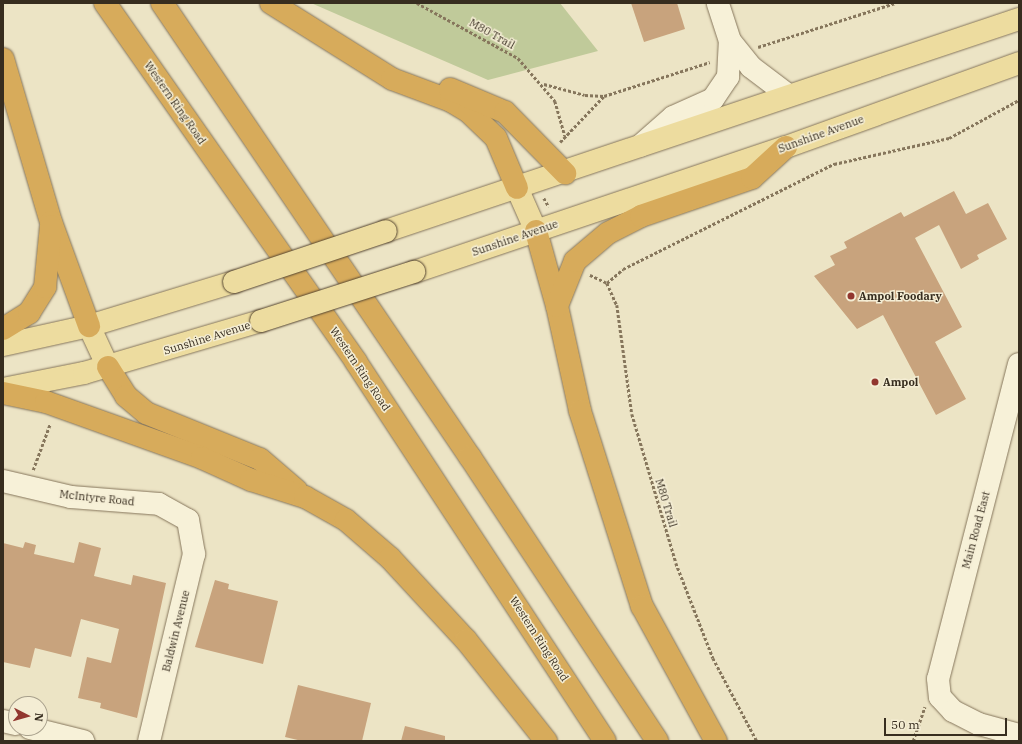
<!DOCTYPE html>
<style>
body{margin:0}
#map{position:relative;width:1022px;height:744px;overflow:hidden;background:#ece4c5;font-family:"IBM Plex Serif",serif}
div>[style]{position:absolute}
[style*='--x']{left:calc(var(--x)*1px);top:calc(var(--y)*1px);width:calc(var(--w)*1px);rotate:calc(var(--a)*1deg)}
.green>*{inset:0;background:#c0ca9a}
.building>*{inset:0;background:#c8a37d}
.path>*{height:2.5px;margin-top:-1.25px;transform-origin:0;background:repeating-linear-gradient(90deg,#86765c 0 3px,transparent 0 5px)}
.roads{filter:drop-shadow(0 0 1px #86765c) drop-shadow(0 0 1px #86765c)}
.minor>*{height:22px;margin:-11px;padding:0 11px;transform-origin:11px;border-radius:11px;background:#f7f1d8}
.major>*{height:22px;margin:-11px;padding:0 11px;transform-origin:11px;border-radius:11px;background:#eddc9f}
.highway>*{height:22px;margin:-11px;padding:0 11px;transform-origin:11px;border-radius:11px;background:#d7ab5b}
.bridges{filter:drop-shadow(0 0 1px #544430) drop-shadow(0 0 1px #544430)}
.major-bridge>*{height:22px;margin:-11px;padding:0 11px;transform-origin:11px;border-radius:11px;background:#eddc9f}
.dots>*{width:11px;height:11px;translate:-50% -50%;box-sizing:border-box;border:2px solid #f4edd4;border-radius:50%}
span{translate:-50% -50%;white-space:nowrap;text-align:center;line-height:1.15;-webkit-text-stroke:3px #f4edd4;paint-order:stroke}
.street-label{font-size:11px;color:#372d1f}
.poi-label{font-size:11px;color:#372d1f;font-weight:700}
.left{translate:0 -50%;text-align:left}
.frame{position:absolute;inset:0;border:4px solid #372d1f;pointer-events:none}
.north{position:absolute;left:8px;top:696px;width:40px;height:40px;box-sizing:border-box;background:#f4edd4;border:1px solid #a8a08c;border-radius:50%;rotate:96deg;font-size:11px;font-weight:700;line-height:16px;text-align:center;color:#372d1f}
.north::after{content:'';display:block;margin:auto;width:14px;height:18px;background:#92372f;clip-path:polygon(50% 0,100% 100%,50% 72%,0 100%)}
.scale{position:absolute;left:884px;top:718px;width:123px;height:18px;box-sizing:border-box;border:2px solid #372d1f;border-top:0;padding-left:5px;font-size:12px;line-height:14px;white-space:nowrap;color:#372d1f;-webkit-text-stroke:3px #f4edd4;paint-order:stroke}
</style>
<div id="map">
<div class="green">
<i style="clip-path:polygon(311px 3px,560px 3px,598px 51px,488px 80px)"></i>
</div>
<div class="building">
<i style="clip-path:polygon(631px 3px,677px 3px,685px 29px,644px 42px)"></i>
<i style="clip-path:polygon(954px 191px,966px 214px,988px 203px,1007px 239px,977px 255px,979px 259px,961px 269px,939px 225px,915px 238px,962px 327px,935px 342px,966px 399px,936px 415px,883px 315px,857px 329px,814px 276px,835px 265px,830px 256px,847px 248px,844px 242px,901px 212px,904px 217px)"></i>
<i style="clip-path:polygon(25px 542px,36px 545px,34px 554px,74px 563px,79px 542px,101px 548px,94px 576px,131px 585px,133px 575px,166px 583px,137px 718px,100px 708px,101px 703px,78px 698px,87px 657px,111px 663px,119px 629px,81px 619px,71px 657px,35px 648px,30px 668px,3px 662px,3px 543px,23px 548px)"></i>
<i style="clip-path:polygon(215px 580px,229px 584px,228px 589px,278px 601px,263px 664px,195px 647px)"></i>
<i style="clip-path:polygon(298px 685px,371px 703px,362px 741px,302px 741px,285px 737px)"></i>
<i style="clip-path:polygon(405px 726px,445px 736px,445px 741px,401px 741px)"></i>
</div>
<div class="path">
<i style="--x:417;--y:3;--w:115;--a:28.6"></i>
<i style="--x:518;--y:58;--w:57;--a:49.3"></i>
<i style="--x:555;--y:101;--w:36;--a:74"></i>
<i style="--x:758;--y:47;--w:144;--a:-17.8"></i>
<i style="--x:544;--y:84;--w:42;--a:15"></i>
<i style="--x:585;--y:95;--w:19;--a:3"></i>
<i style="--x:560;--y:142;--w:64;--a:-46.3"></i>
<i style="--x:604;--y:96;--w:111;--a:-17.8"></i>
<i style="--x:544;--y:198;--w:10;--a:61"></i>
<i style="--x:590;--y:275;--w:19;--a:25"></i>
<i style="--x:607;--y:283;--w:24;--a:66"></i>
<i style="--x:617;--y:305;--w:110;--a:82.2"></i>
<i style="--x:632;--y:414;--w:155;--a:73.5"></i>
<i style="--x:676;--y:563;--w:102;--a:68.7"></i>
<i style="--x:713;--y:658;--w:94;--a:62.1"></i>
<i style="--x:607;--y:283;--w:21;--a:-41"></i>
<i style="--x:623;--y:269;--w:236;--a:-26.5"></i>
<i style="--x:834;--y:164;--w:118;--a:-12.7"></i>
<i style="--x:949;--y:138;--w:80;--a:-28.5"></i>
<i style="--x:33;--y:470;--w:49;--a:-69.7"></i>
<i style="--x:913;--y:741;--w:36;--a:-71"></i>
</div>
<div class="roads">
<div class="minor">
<i style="--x:730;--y:41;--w:33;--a:51"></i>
<i style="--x:751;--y:67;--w:46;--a:37.1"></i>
<i style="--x:640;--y:146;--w:44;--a:-41.3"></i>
<i style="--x:673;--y:117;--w:44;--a:-24.2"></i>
<i style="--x:713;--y:99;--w:27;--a:-56"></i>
<i style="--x:728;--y:77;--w:36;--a:-87"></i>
<i style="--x:730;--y:41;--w:40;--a:-108"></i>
<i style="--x:1019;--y:364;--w:325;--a:104.4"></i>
<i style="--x:938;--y:679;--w:18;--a:84"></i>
<i style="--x:940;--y:697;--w:19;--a:47"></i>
<i style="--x:953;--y:711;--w:29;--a:27"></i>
<i style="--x:979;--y:724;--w:41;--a:15.4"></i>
<i style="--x:3;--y:481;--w:70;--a:13.2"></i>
<i style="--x:71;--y:497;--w:88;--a:4.5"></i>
<i style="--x:159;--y:504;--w:33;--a:29"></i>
<i style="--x:188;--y:520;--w:35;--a:80"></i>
<i style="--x:194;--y:554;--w:192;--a:103.5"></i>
<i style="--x:3;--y:721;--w:13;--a:13"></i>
<i style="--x:30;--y:728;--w:55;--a:13.8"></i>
</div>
<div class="major">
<i style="--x:517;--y:188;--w:47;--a:66.2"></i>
<i style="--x:386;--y:231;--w:668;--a:-18.52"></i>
<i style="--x:414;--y:272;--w:392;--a:-18.6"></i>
<i style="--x:786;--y:147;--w:248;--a:-19.8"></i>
<i style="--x:89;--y:326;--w:45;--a:65.1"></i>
<i style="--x:3;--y:345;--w:88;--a:-12.5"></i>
<i style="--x:89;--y:326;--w:152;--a:-16.9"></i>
<i style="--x:3;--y:389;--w:83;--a:-11.2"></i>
<i style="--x:84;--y:373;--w:184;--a:-16.4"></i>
</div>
<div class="highway">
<i style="--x:105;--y:3;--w:438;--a:55"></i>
<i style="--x:356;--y:362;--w:453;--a:56.7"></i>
<i style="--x:162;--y:3;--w:549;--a:55.85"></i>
<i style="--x:470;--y:457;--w:340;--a:56.6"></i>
<i style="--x:271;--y:3;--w:143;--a:32.1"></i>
<i style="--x:392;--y:79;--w:63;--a:20.4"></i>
<i style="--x:451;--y:101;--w:21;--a:31"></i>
<i style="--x:469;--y:112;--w:37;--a:44"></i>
<i style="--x:496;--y:138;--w:54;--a:67.2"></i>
<i style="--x:3;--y:59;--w:170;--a:73.6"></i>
<i style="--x:51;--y:222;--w:111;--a:69.9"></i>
<i style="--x:450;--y:89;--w:60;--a:22.7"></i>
<i style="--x:505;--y:112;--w:86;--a:45.5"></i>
<i style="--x:536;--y:231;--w:78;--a:74.4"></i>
<i style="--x:557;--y:306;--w:107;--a:77.6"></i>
<i style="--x:580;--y:411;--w:205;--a:72.4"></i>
<i style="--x:642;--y:606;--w:154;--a:61.3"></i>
<i style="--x:557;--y:306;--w:48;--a:-68.2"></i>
<i style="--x:575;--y:261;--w:43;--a:-40.3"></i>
<i style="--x:608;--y:233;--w:37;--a:-27"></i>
<i style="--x:641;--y:216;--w:117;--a:-18.9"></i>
<i style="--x:752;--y:178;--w:46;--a:-42.4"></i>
<i style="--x:3;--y:329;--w:31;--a:-32"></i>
<i style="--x:29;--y:313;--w:31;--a:-58"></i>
<i style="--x:45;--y:287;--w:61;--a:-84.4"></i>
<i style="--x:108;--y:367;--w:34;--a:58"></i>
<i style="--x:126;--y:396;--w:26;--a:40"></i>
<i style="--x:146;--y:413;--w:123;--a:22"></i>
<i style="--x:260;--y:459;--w:48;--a:40.7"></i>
<i style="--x:3;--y:393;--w:44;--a:11.8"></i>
<i style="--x:46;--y:402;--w:166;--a:19.7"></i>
<i style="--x:202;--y:458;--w:54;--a:24.2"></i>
<i style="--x:251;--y:480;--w:57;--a:17.5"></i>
<i style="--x:305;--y:497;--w:47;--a:29.3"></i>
<i style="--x:346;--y:520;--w:58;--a:40.8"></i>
<i style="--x:390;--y:558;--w:112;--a:47.2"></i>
<i style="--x:466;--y:640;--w:129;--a:51.6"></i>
</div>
</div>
<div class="bridges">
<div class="major-bridge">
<i style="--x:234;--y:282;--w:160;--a:-18.5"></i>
<i style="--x:261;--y:321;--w:161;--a:-17.8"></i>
</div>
</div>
<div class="dots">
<i style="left:851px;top:296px;background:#92372f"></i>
<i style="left:875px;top:382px;background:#92372f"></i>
</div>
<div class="street-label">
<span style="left:492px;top:34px;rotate:29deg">M80 Trail</span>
<span style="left:175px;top:103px;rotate:55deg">Western Ring Road</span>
<span style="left:821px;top:134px;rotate:-20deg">Sunshine Avenue</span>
<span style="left:515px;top:238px;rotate:-19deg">Sunshine Avenue</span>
<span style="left:207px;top:338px;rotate:-17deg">Sunshine Avenue</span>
<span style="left:360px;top:369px;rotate:56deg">Western Ring Road</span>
<span style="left:97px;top:498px;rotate:6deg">McIntyre Road</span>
<span style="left:666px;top:503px;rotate:73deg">M80 Trail</span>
<span style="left:976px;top:530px;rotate:-75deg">Main Road East</span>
<span style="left:176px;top:631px;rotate:-76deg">Baldwin Avenue</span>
<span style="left:539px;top:639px;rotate:57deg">Western Ring Road</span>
</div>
<div class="poi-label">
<span class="left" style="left:859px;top:296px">Ampol Foodary</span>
<span class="left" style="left:883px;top:382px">Ampol</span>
</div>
<div class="frame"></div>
<div class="north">N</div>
<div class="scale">50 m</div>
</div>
